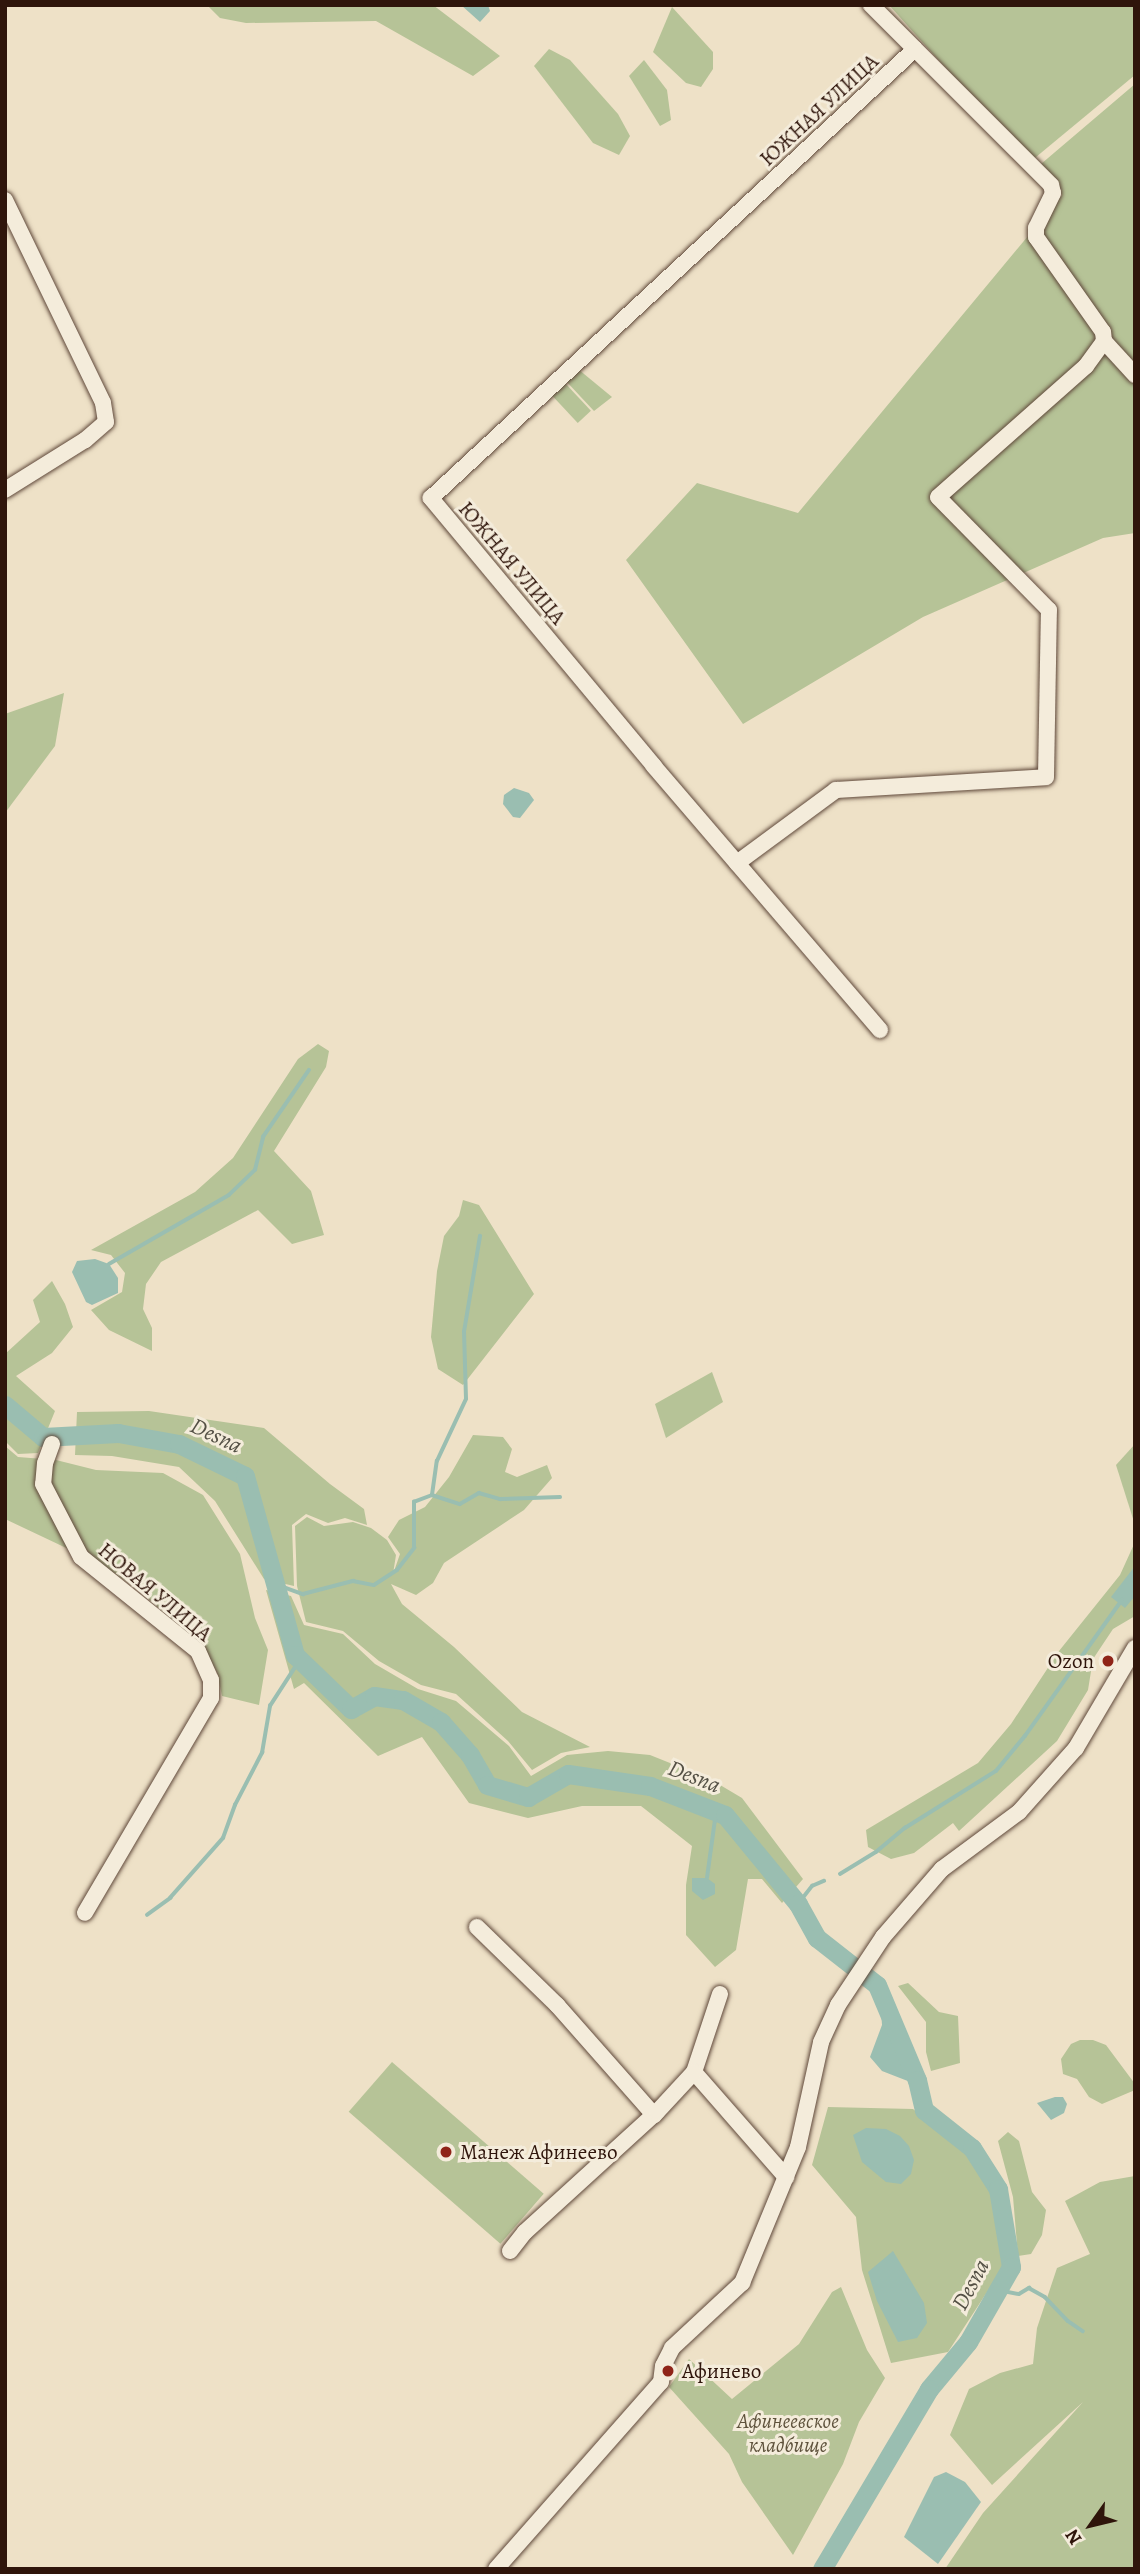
<!DOCTYPE html>
<meta charset="utf-8">
<style>
body{margin:0}
#map{position:relative;width:1140px;height:2574px;overflow:hidden;background:#eee1c7;font-family:Alegreya,serif}
div>[style]{position:absolute}
[style*='--x']{left:calc(var(--x)*1px);top:calc(var(--y)*1px);width:calc(var(--w)*1px);rotate:calc(var(--a)*1deg)}
.green>*{inset:0;background:#b6c397;transform-origin:0 0}
.water>*{inset:0;background:#9abeb1}
.stream>*{height:3.5px;margin:-1.75px;padding:0 1.75px;transform-origin:1.75px;border-radius:1.75px;background:#9abeb1}
.river>*{height:19px;margin:-9.5px;padding:0 9.5px;transform-origin:9.5px;border-radius:9.5px;background:#9abeb1}
.roads{filter:drop-shadow(0 0 2px #5f483a) drop-shadow(0 0 2px #5f483a)}
.minor>*{height:16px;margin:-8px;padding:0 8px;transform-origin:8px;border-radius:8px;background:#f4ecdb}
.dots>*{width:19px;height:19px;translate:-50% -50%;box-sizing:border-box;border:4px solid #f4ecdb;border-radius:50%}
span{translate:-50% -50%;white-space:nowrap;text-align:center;line-height:1.15;-webkit-text-stroke:6px #f4ecdb;paint-order:stroke}
.street-label{font-size:21px;color:#2f150b}
.poi-label{font-size:21px;color:#2f150b}
.right{translate:-100% -50%;text-align:right}
.left{translate:0 -50%;text-align:left}
.park-label{font-size:21px;color:#5e523c;font-style:italic}
.water-label{font-size:23px;color:#545045;font-style:italic}
.frame{position:absolute;inset:0;border:7px solid #2f150b;pointer-events:none}
.north{position:absolute;left:1056px;top:2490px;width:70px;height:70px;-webkit-text-stroke:5px #f4ecdb;paint-order:stroke;rotate:236deg;font-size:19px;font-weight:700;line-height:28px;text-align:center;color:#2f150b}
.north::after{content:'';display:block;margin:auto;width:24px;height:32px;background:#2f150b;clip-path:polygon(50% 0,100% 100%,50% 72%,0 100%)}
</style>
<div id="map">
<div class="green">
<i style="clip-path:polygon(207px 5px,433px 5px,500px 56px,473px 76px,376px 21px,246px 23px,220px 18px)"></i>
<i style="clip-path:polygon(889px 5px,1135px 5px,1135px 75px,1030px 162px)"></i>
<i style="clip-path:polygon(672px 7px,713px 52px,713px 69px,701px 87px,686px 83px,653px 52px)"></i>
<i style="clip-path:polygon(549px 49px,570px 60px,618px 114px,630px 136px,619px 155px,593px 143px,534px 66px)"></i>
<i style="clip-path:polygon(644px 60px,667px 90px,671px 120px,660px 126px,629px 76px)"></i>
<i style="clip-path:polygon(1135px 84px,1135px 533px,1103px 538px,923px 617px,743px 724px,626px 560px,697px 483px,798px 513px,1062px 195px,1041px 164px)"></i>
<i style="clip-path:polygon(578px 369px,612px 397px,594px 411px,565px 380px)"></i>
<i style="left:565px;top:383px;width:38px;height:18px;rotate:47deg"></i>
<i style="clip-path:polygon(64px 693px,55px 746px,5px 813px,5px 714px)"></i>
<i style="clip-path:polygon(318px 1044px,329px 1051px,326px 1067px,274px 1151px,311px 1191px,324px 1235px,292px 1244px,258px 1210px,161px 1262px,146px 1284px,143px 1309px,152px 1328px,152px 1351px,109px 1330px,91px 1310px,122px 1292px,125px 1273px,111px 1255px,91px 1250px,195px 1192px,233px 1158px,298px 1059px)"></i>
<i style="clip-path:polygon(463px 1200px,479px 1205px,534px 1294px,463px 1385px,438px 1369px,431px 1337px,437px 1271px,444px 1236px,459px 1216px)"></i>
<i style="clip-path:polygon(52px 1281px,65px 1304px,73px 1327px,52px 1353px,16px 1376px,55px 1411px,38px 1453px,18px 1454px,5px 1441px,5px 1354px,40px 1322px,33px 1300px)"></i>
<i style="clip-path:polygon(712px 1372px,723px 1402px,666px 1438px,655px 1404px)"></i>
<i style="clip-path:polygon(149px 1411px,264px 1428px,330px 1484px,364px 1509px,367px 1525px,345px 1518px,328px 1523px,306px 1514px,292px 1525px,294px 1586px,264px 1579px,215px 1501px,179px 1467px,112px 1456px,75px 1455px,77px 1412px)"></i>
<i style="clip-path:polygon(473px 1435px,503px 1437px,512px 1449px,505px 1472px,517px 1477px,547px 1465px,552px 1478px,524px 1510px,444px 1563px,433px 1583px,416px 1595px,391px 1584px,402px 1604px,454px 1647px,522px 1712px,590px 1747px,561px 1753px,532px 1770px,508px 1741px,456px 1694px,421px 1685px,379px 1661px,343px 1631px,306px 1622px,297px 1586px,295px 1526px,307px 1517px,324px 1526px,353px 1522px,371px 1528px,387px 1540px,396px 1555px,393px 1574px,400px 1554px,388px 1537px,399px 1520px,425px 1507px,449px 1477px)"></i>
<i style="clip-path:polygon(1135px 1444px,1135px 1525px,1116px 1465px)"></i>
<i style="clip-path:polygon(5px 1446px,18px 1457px,56px 1460px,96px 1470px,163px 1473px,203px 1495px,240px 1554px,255px 1618px,268px 1650px,259px 1705px,222px 1696px,217px 1672px,200px 1643px,131px 1584px,98px 1563px,5px 1519px)"></i>
<i style="clip-path:polygon(1135px 1542px,1135px 1616px,1113px 1629px,1093px 1659px,1088px 1690px,1057px 1741px,959px 1831px,953px 1823px,914px 1853px,891px 1859px,868px 1847px,866px 1830px,978px 1763px,1011px 1724px,1059px 1651px,1120px 1575px)"></i>
<i style="clip-path:polygon(266px 1590px,291px 1596px,304px 1625px,343px 1634px,375px 1664px,418px 1689px,456px 1701px,509px 1746px,531px 1776px,567px 1755px,608px 1751px,650px 1755px,710px 1779px,742px 1798px,803px 1879px,782px 1903px,762px 1879px,748px 1879px,736px 1950px,715px 1967px,686px 1935px,686px 1885px,692px 1846px,641px 1806px,582px 1806px,528px 1818px,469px 1803px,422px 1737px,378px 1756px,304px 1683px,294px 1689px)"></i>
<i style="clip-path:polygon(908px 1983px,939px 2012px,958px 2016px,960px 2063px,931px 2071px,926px 2052px,926px 2022px,898px 1986px)"></i>
<i style="clip-path:polygon(1080px 2040px,1093px 2040px,1106px 2045px,1135px 2084px,1135px 2090px,1102px 2104px,1089px 2097px,1077px 2079px,1063px 2074px,1061px 2059px,1071px 2044px)"></i>
<i style="left:392px;top:2062px;width:201px;height:66px;rotate:41deg"></i>
<i style="clip-path:polygon(828px 2107px,913px 2109px,970px 2153px,994px 2193px,1004px 2266px,948px 2352px,891px 2363px,862px 2270px,856px 2217px,812px 2165px)"></i>
<i style="clip-path:polygon(1008px 2132px,1019px 2141px,1032px 2192px,1046px 2210px,1042px 2235px,1031px 2254px,1018px 2256px,1013px 2197px,998px 2141px)"></i>
<i style="clip-path:polygon(1135px 2176px,1135px 2569px,945px 2569px,983px 2513px,1083px 2402px,992px 2485px,950px 2435px,969px 2389px,1000px 2373px,1033px 2364px,1037px 2328px,1057px 2268px,1090px 2254px,1065px 2201px,1100px 2182px)"></i>
<i style="clip-path:polygon(841px 2287px,867px 2350px,885px 2378px,859px 2422px,843px 2464px,793px 2555px,742px 2482px,729px 2454px,669px 2387px,689px 2359px,732px 2399px,799px 2344px,832px 2292px)"></i>
</div>
<div class="water">
<i style="clip-path:polygon(461px 5px,488px 5px,490px 11px,480px 22px)"></i>
<i style="clip-path:polygon(514px 788px,529px 793px,534px 800px,520px 818px,513px 817px,503px 804px,504px 795px)"></i>
<i style="clip-path:polygon(95px 1259px,109px 1264px,118px 1278px,118px 1293px,92px 1305px,86px 1302px,72px 1272px,77px 1261px)"></i>
<i style="clip-path:polygon(1135px 1566px,1135px 1596px,1125px 1608px,1111px 1597px)"></i>
<i style="clip-path:polygon(692px 1878px,707px 1878px,715px 1884px,715px 1894px,703px 1900px,692px 1891px)"></i>
<i style="clip-path:polygon(880px 1994px,917px 2080px,918px 2085px,882px 2071px,870px 2057px,882px 2025px)"></i>
<i style="clip-path:polygon(1055px 2097px,1063px 2097px,1067px 2104px,1064px 2113px,1051px 2120px,1037px 2103px)"></i>
<i style="clip-path:polygon(866px 2128px,886px 2129px,900px 2136px,909px 2146px,914px 2160px,911px 2174px,901px 2184px,886px 2182px,862px 2162px,853px 2135px)"></i>
<i style="clip-path:polygon(893px 2251px,924px 2303px,927px 2323px,917px 2338px,898px 2342px,877px 2301px,868px 2272px)"></i>
<i style="clip-path:polygon(946px 2472px,965px 2482px,981px 2502px,938px 2564px,904px 2537px,934px 2477px)"></i>
</div>
<div class="stream">
<i style="--x:109;--y:1264;--w:138;--a:-29.9"></i>
<i style="--x:229;--y:1195;--w:36;--a:-44"></i>
<i style="--x:255;--y:1170;--w:34;--a:-76"></i>
<i style="--x:263;--y:1137;--w:81;--a:-55.5"></i>
<i style="--x:432;--y:1495;--w:34;--a:-82"></i>
<i style="--x:437;--y:1461;--w:68;--a:-64.9"></i>
<i style="--x:466;--y:1399;--w:67;--a:-91.7"></i>
<i style="--x:464;--y:1332;--w:97;--a:-80.5"></i>
<i style="--x:275;--y:1584;--w:30;--a:20"></i>
<i style="--x:303;--y:1594;--w:52;--a:-14.6"></i>
<i style="--x:353;--y:1581;--w:21;--a:11"></i>
<i style="--x:374;--y:1585;--w:27;--a:-33"></i>
<i style="--x:397;--y:1570;--w:28;--a:-52"></i>
<i style="--x:414;--y:1548;--w:46;--a:-90"></i>
<i style="--x:414;--y:1502;--w:19;--a:-21"></i>
<i style="--x:432;--y:1495;--w:29;--a:18"></i>
<i style="--x:460;--y:1504;--w:22;--a:-30"></i>
<i style="--x:479;--y:1493;--w:22;--a:16"></i>
<i style="--x:500;--y:1499;--w:60;--a:-1.9"></i>
<i style="--x:840;--y:1874;--w:42;--a:-31.4"></i>
<i style="--x:876;--y:1852;--w:38;--a:-40"></i>
<i style="--x:905;--y:1828;--w:107;--a:-32.1"></i>
<i style="--x:996;--y:1771;--w:45;--a:-50.4"></i>
<i style="--x:1025;--y:1736;--w:167;--a:-54.5"></i>
<i style="--x:707;--y:1878;--w:67;--a:-82.2"></i>
<i style="--x:798;--y:1904;--w:23;--a:-52"></i>
<i style="--x:812;--y:1886;--w:13;--a:-23"></i>
<i style="--x:147;--y:1915;--w:29;--a:-36"></i>
<i style="--x:170;--y:1898;--w:80;--a:-48.5"></i>
<i style="--x:223;--y:1838;--w:35;--a:-70"></i>
<i style="--x:235;--y:1805;--w:59;--a:-62.6"></i>
<i style="--x:262;--y:1753;--w:48;--a:-80.3"></i>
<i style="--x:270;--y:1706;--w:57;--a:-57.1"></i>
<i style="--x:998;--y:2290;--w:21;--a:11"></i>
<i style="--x:1019;--y:2294;--w:12;--a:-31"></i>
<i style="--x:1029;--y:2288;--w:18;--a:29"></i>
<i style="--x:1045;--y:2297;--w:33;--a:46"></i>
<i style="--x:1068;--y:2321;--w:18;--a:34"></i>
</div>
<div class="river">
<i style="--x:5;--y:1405;--w:50;--a:40.1"></i>
<i style="--x:43;--y:1437;--w:75;--a:-3.1"></i>
<i style="--x:118;--y:1433;--w:62;--a:10.2"></i>
<i style="--x:179;--y:1444;--w:73;--a:25.9"></i>
<i style="--x:245;--y:1476;--w:186;--a:74.4"></i>
<i style="--x:295;--y:1655;--w:78;--a:44"></i>
<i style="--x:351;--y:1709;--w:26;--a:-29"></i>
<i style="--x:374;--y:1696;--w:29;--a:8"></i>
<i style="--x:403;--y:1700;--w:44;--a:30.1"></i>
<i style="--x:441;--y:1722;--w:44;--a:48.7"></i>
<i style="--x:470;--y:1755;--w:34;--a:60"></i>
<i style="--x:487;--y:1785;--w:43;--a:16.3"></i>
<i style="--x:528;--y:1797;--w:46;--a:-29.9"></i>
<i style="--x:568;--y:1774;--w:83;--a:8.3"></i>
<i style="--x:650;--y:1786;--w:80;--a:21.1"></i>
<i style="--x:725;--y:1815;--w:115;--a:50.6"></i>
<i style="--x:798;--y:1904;--w:39;--a:61"></i>
<i style="--x:817;--y:1938;--w:76;--a:38.1"></i>
<i style="--x:877;--y:1985;--w:103;--a:67.2"></i>
<i style="--x:917;--y:2080;--w:31;--a:77"></i>
<i style="--x:924;--y:2110;--w:61;--a:38.4"></i>
<i style="--x:972;--y:2148;--w:49;--a:57.6"></i>
<i style="--x:998;--y:2189;--w:79;--a:80.5"></i>
<i style="--x:1011;--y:2267;--w:86;--a:119.8"></i>
<i style="--x:968;--y:2342;--w:61;--a:129.7"></i>
<i style="--x:929;--y:2389;--w:209;--a:120.7"></i>
</div>
<div class="roads">
<div class="minor">
<i style="--x:5;--y:200;--w:225;--a:64.2"></i>
<i style="--x:103;--y:403;--w:19;--a:81"></i>
<i style="--x:106;--y:422;--w:28;--a:139"></i>
<i style="--x:85;--y:440;--w:94;--a:148"></i>
<i style="--x:1104;--y:341;--w:46;--a:47.6"></i>
<i style="--x:737;--y:863;--w:123;--a:-36.4"></i>
<i style="--x:836;--y:790;--w:210;--a:-3.5"></i>
<i style="--x:1046;--y:777;--w:167;--a:-89"></i>
<i style="--x:1049;--y:610;--w:158;--a:-134.5"></i>
<i style="--x:938;--y:497;--w:198;--a:-41.5"></i>
<i style="--x:1086;--y:366;--w:31;--a:-54"></i>
<i style="--x:1104;--y:341;--w:9;--a:-96"></i>
<i style="--x:1103;--y:332;--w:116;--a:-125.2"></i>
<i style="--x:1036;--y:237;--w:9;--a:-90"></i>
<i style="--x:1036;--y:228;--w:39;--a:-64"></i>
<i style="--x:1053;--y:193;--w:8;--a:-104"></i>
<i style="--x:1051;--y:185;--w:255;--a:-135"></i>
<i style="--x:880;--y:1030;--w:348;--a:-130.6"></i>
<i style="--x:654;--y:766;--w:349;--a:-129.8"></i>
<i style="--x:431;--y:498;--w:660;--a:-42.85"></i>
<i style="--x:52;--y:1444;--w:20;--a:110"></i>
<i style="--x:45;--y:1463;--w:21;--a:95"></i>
<i style="--x:43;--y:1484;--w:82;--a:62.5"></i>
<i style="--x:81;--y:1557;--w:150;--a:38.8"></i>
<i style="--x:198;--y:1651;--w:32;--a:66"></i>
<i style="--x:211;--y:1680;--w:18;--a:90"></i>
<i style="--x:211;--y:1698;--w:249;--a:120.4"></i>
<i style="--x:477;--y:1927;--w:112;--a:44.3"></i>
<i style="--x:557;--y:2005;--w:147;--a:48.6"></i>
<i style="--x:720;--y:1994;--w:82;--a:108.4"></i>
<i style="--x:694;--y:2072;--w:140;--a:48.8"></i>
<i style="--x:510;--y:2251;--w:24;--a:-52"></i>
<i style="--x:525;--y:2232;--w:178;--a:-42.3"></i>
<i style="--x:657;--y:2112;--w:54;--a:-47.2"></i>
<i style="--x:496;--y:2569;--w:249;--a:-48.6"></i>
<i style="--x:661;--y:2382;--w:16;--a:-83"></i>
<i style="--x:663;--y:2366;--w:20;--a:-63"></i>
<i style="--x:672;--y:2348;--w:96;--a:-42.9"></i>
<i style="--x:742;--y:2283;--w:147;--a:-67.6"></i>
<i style="--x:798;--y:2147;--w:107;--a:-77.6"></i>
<i style="--x:821;--y:2042;--w:41;--a:-65.3"></i>
<i style="--x:838;--y:2005;--w:82;--a:-56.5"></i>
<i style="--x:883;--y:1937;--w:90;--a:-49.1"></i>
<i style="--x:942;--y:1869;--w:96;--a:-36.5"></i>
<i style="--x:1019;--y:1812;--w:86;--a:-48.3"></i>
<i style="--x:1076;--y:1748;--w:116;--a:-59.5"></i>
</div>
</div>
<div class="dots">
<i style="left:1108px;top:1661px;background:#8f2418"></i>
<i style="left:446px;top:2152px;background:#8f2418"></i>
<i style="left:668px;top:2371px;background:#8f2418"></i>
</div>
<div class="street-label">
<span style="left:819px;top:110px;rotate:-43deg">ЮЖНАЯ УЛИЦА</span>
<span style="left:512px;top:563px;rotate:50deg">ЮЖНАЯ УЛИЦА</span>
<span style="left:155px;top:1592px;rotate:40deg">НОВАЯ УЛИЦА</span>
</div>
<div class="poi-label">
<span class="right" style="left:1094px;top:1661px">Ozon</span>
<span class="left" style="left:460px;top:2152px">Манеж Афинеево</span>
<span class="left" style="left:682px;top:2371px">Афинево</span>
</div>
<div class="park-label">
<span style="left:788px;top:2433px">Афинеевское<br>кладбище</span>
</div>
<div class="water-label">
<span style="left:216px;top:1436px;rotate:25deg">Desna</span>
<span style="left:694px;top:1777px;rotate:21deg">Desna</span>
<span style="left:971px;top:2285px;rotate:-62deg">Desna</span>
</div>
<div class="frame"></div>
<div class="north">N</div>
</div>
